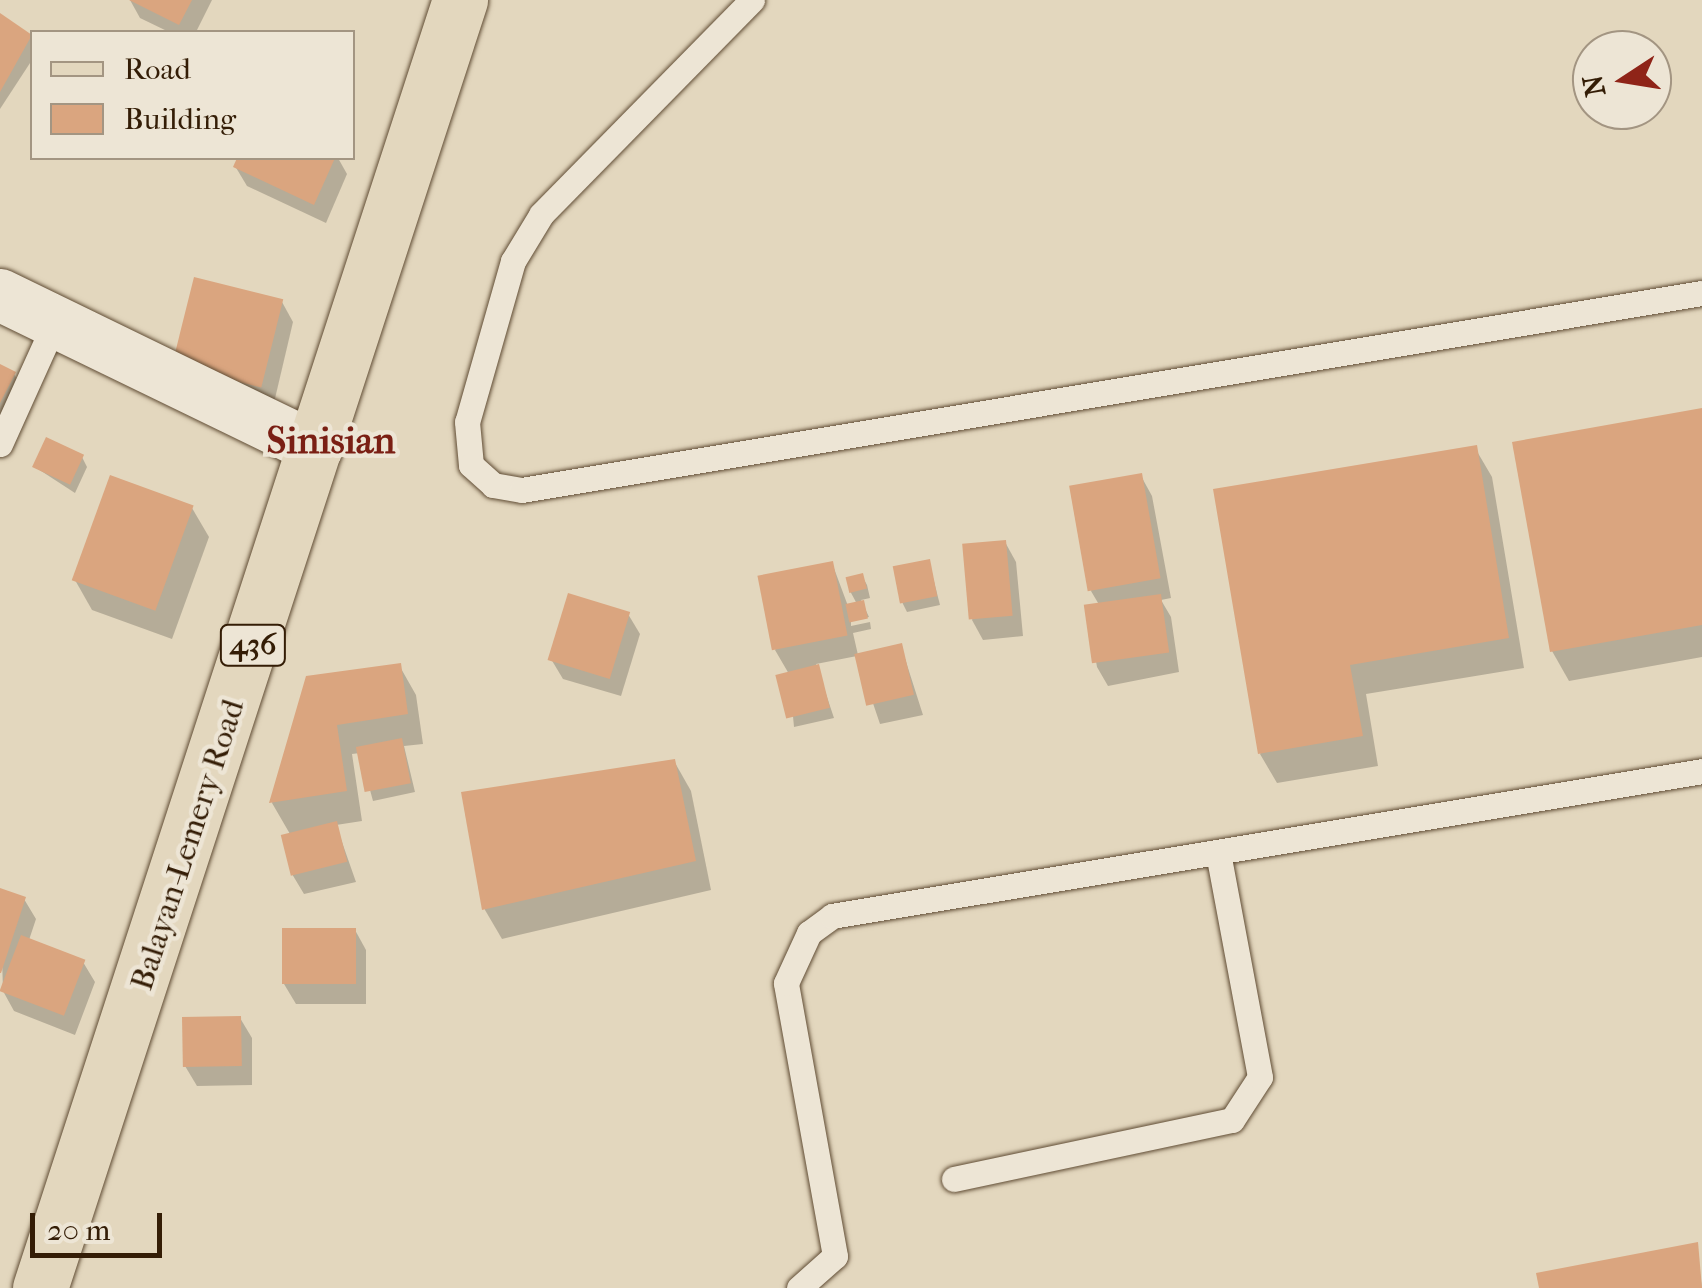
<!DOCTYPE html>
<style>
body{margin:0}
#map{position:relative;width:1702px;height:1288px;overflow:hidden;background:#e3d7be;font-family:"IM FELL French Canon",serif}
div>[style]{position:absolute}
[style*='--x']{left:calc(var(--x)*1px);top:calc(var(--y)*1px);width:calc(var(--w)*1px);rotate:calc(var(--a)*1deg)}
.shadow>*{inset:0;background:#0003}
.building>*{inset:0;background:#daa57f;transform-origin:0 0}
.roads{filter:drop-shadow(0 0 2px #604c34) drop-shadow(0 0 2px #604c34)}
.service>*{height:25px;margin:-12.5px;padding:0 12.5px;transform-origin:12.5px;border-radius:12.5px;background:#ede5d5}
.minor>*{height:52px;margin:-26px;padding:0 26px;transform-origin:26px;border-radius:26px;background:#ede5d5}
.primary>*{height:55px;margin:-27.5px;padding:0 27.5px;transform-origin:27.5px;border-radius:27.5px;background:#e3d7be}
span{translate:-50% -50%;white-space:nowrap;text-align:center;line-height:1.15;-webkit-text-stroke:9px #ede5d5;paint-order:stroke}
.shield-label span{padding:2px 8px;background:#ede5d5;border:2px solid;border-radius:8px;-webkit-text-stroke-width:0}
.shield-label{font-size:30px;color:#341d06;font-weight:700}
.street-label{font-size:32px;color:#341d06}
.quarter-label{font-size:38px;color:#7a1f14;font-weight:700}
.legend{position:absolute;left:30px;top:30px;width:325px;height:130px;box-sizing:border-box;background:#ede5d5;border:2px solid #a39582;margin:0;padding:12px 18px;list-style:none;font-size:30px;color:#341d06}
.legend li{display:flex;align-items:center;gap:20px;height:50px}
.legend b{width:50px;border:2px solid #a39582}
.north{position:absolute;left:1572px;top:30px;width:100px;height:100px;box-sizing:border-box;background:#ede5d5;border:2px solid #a39582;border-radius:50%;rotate:258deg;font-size:28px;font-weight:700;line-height:40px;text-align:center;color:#341d06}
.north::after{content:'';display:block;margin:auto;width:35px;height:45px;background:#8f2418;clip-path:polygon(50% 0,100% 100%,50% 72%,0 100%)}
.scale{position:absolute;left:30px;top:1213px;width:132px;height:45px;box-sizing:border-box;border:5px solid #341d06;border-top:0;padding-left:12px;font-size:30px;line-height:35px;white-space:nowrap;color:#341d06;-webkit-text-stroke:8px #ede5d5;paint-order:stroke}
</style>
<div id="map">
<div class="shadow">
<i style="clip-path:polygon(130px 0,212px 0,196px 32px,169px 32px,140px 18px)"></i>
<i style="clip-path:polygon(0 16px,32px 38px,32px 60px,0 109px)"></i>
<i style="clip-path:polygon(239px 158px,338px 158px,347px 174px,326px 223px,247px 186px,235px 166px)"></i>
<i style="clip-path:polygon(282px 302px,293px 322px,273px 407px,187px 385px)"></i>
<i style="clip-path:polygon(0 367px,14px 374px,26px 394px,0 444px)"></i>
<i style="clip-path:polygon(1702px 411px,1702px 657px,1569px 681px,1552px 651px)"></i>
<i style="clip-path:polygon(1475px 448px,1492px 477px,1524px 668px,1366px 694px,1378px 766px,1277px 783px,1260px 754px)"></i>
<i style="clip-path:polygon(82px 457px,87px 467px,75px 493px,35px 467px)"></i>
<i style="clip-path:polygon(1141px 476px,1152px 496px,1171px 598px,1161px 600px,1171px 617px,1179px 672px,1108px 686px,1097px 667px,1087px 610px,1101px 608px,1091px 591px)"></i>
<i style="clip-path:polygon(192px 508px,209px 537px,172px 639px,92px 610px,75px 580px)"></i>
<i style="clip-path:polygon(1005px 542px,1016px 562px,1023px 636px,983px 640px,972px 620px)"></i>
<i style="clip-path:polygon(929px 562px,940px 605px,907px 612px,902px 602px)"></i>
<i style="clip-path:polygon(832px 563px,848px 606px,857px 604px,850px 591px,862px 576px,867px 585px,870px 598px,861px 600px,869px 617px,851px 620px,851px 626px,870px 622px,871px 629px,853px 633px,858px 655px,901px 646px,923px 715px,880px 724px,857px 656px,816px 664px,834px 718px,794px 727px,789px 674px,775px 650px)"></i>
<i style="clip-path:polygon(628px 614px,640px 634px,621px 696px,563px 679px,551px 659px)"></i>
<i style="clip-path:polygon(399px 665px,416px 695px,423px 744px,404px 746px,415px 792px,373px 801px,360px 753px,352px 754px,362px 821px,336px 825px,356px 882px,304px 894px,292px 874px,290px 834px,272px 803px,308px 678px)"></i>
<i style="clip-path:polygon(674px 761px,691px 791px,711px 890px,502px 939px,485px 910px,464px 794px)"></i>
<i style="clip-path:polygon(0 891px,24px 899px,36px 919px,29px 940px,83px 962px,95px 982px,75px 1035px,14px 1011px,3px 991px)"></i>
<i style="clip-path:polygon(355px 930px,366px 950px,366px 1004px,296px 1004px,284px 984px)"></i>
<i style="clip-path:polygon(240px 1018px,252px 1038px,252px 1085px,197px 1086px,185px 1066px)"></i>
<i style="clip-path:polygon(1696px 1245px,1702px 1288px,1542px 1288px)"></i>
</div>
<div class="building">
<i style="clip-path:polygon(129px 0,192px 0,179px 25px)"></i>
<i style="clip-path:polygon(0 13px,32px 35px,0 92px)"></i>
<i style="clip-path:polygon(237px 158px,335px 158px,314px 205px,233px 167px)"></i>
<i style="left:194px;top:277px;width:92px;height:91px;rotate:14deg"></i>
<i style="clip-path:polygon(0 364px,16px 372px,0 403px)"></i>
<i style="clip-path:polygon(1702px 408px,1702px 625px,1550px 652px,1512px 442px)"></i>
<i style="left:46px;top:437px;width:42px;height:33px;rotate:25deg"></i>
<i style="clip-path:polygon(1477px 445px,1509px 638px,1350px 665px,1363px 736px,1258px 754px,1213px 489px)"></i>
<i style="left:1142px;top:473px;width:107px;height:74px;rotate:80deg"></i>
<i style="left:110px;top:475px;width:89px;height:112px;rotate:20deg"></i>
<i style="left:1006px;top:540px;width:76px;height:44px;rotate:85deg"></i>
<i style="left:930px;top:559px;width:38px;height:38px;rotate:79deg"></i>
<i style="left:833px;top:561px;width:76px;height:77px;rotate:79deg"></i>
<i style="left:863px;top:573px;width:16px;height:18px;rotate:76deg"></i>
<i style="left:568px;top:593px;width:65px;height:70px;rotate:17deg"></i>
<i style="left:1161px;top:594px;width:59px;height:78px;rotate:82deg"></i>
<i style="left:864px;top:600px;width:19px;height:19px;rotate:78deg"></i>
<i style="left:902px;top:643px;width:53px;height:49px;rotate:77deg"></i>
<i style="clip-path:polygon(401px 663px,408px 714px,337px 725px,347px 791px,269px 803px,306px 676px)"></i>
<i style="left:819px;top:664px;width:45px;height:45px;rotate:76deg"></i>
<i style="left:402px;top:738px;width:46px;height:47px;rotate:79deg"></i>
<i style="clip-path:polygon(675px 759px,696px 861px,482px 910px,461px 792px)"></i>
<i style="left:337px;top:821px;width:42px;height:58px;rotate:76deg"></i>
<i style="clip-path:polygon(0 888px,26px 897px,1px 973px,0 973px)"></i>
<i style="left:282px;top:928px;width:74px;height:56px"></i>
<i style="left:21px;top:935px;width:69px;height:60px;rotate:21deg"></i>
<i style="left:241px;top:1016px;width:50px;height:59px;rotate:89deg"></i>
<i style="clip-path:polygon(1698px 1242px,1702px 1288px,1539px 1288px,1536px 1273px)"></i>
</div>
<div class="roads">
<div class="service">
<i style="--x:752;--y:0;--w:301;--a:134.5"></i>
<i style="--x:541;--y:215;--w:54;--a:121.3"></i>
<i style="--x:513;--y:261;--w:167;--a:105.9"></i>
<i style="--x:467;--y:422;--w:43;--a:84.7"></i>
<i style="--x:471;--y:465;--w:30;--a:42"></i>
<i style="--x:493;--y:485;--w:29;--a:10"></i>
<i style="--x:522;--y:490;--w:1196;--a:-9.48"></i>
<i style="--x:0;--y:444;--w:134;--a:-65.7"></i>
<i style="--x:954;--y:1179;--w:284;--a:-12"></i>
<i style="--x:1232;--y:1120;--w:51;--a:-56.9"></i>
<i style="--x:1260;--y:1077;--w:228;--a:-100.6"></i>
<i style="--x:799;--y:1288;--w:48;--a:-41.6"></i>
<i style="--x:835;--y:1256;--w:277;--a:-100.2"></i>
<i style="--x:786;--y:983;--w:55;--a:-65.3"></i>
<i style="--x:809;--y:933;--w:29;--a:-36"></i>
<i style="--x:832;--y:916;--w:882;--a:-9.46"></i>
</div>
<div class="minor">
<i style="--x:0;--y:295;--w:352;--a:25.9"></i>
</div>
<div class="primary">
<i style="--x:40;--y:1288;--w:1355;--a:-71.94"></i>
</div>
</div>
<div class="shield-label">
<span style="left:253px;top:645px">436</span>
</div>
<div class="street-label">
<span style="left:188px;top:845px;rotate:-72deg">Balayan-Lemery Road</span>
</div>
<div class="quarter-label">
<span style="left:331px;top:441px">Sinisian</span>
</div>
<ul class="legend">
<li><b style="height:12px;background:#e3d7be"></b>Road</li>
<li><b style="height:28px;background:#daa57f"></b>Building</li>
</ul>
<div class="north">N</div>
<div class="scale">20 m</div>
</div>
